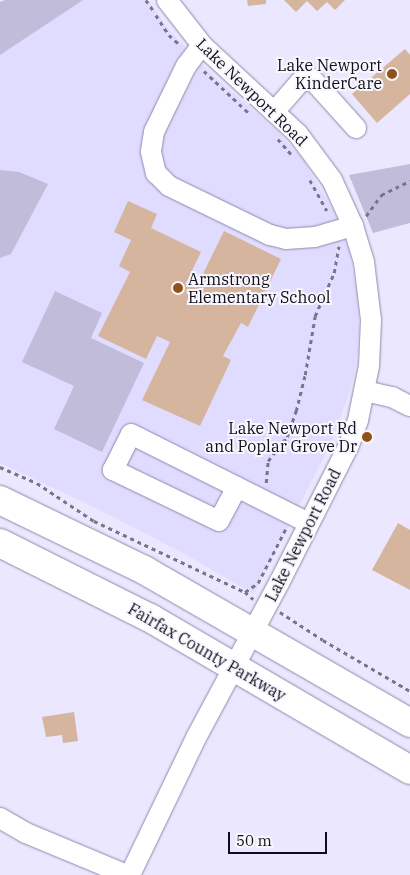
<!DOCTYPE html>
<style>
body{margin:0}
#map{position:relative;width:410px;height:875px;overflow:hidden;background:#eae7fe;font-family:"IBM Plex Serif",serif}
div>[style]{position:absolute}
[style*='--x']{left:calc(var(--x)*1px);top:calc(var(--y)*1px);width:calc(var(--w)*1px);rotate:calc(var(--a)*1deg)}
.built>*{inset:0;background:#e0dcff}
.green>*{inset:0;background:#c0bcda}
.building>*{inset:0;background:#d5b59d}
.path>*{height:2.5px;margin-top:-1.25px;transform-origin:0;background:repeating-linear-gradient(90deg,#787587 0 4px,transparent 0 8px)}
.roads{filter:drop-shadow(0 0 1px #8e89ab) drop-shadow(0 0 1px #8e89ab)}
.minor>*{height:20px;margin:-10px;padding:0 10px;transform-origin:10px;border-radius:10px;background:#fff}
.highway>*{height:28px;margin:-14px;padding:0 14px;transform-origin:14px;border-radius:14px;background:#fff}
.dots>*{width:14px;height:14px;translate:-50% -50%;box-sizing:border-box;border:2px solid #f8f7fe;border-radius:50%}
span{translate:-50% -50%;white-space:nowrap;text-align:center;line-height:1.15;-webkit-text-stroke:4px #f8f7fe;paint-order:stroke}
.poi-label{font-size:16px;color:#100e1a}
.right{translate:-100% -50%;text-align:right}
.left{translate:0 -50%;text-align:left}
.street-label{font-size:16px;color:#100e1a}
.scale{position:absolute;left:228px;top:832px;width:99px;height:22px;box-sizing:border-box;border:2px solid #100e1a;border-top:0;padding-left:6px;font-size:15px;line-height:18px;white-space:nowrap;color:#100e1a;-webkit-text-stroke:4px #f8f7fe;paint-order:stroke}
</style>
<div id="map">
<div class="built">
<i style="clip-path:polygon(79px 0,148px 0,169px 30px,209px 72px,278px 132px,302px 158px,335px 213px,349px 251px,358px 300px,359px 329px,357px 360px,351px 388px,331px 443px,254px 594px,183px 553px,96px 508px,0 463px,0 46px)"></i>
</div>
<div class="green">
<i style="clip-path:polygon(5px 0,83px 0,0 55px,0 2px)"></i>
<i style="clip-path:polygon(410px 164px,410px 223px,373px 233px,349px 175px)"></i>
<i style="clip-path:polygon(0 170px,19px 172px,48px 184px,11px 254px,0 258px)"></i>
<i style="clip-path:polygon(55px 291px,102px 313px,91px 338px,144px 363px,102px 452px,54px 429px,74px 386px,22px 362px)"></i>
</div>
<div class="building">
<i style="clip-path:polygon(247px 0,266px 0,266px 4px,248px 6px)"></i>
<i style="clip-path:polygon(284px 0,345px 0,335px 10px,327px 2px,317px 11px,307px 1px,296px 12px)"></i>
<i style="clip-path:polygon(405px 49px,410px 55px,410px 94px,377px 123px,352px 94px)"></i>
<i style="clip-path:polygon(128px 201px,157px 214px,151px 228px,201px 252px,186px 283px,196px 288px,224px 231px,281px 259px,248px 327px,241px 323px,223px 356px,231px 360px,200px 426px,142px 400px,170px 342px,157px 336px,146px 359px,98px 336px,130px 272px,119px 266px,131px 240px,114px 232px)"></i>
<i style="clip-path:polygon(398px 523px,410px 530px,410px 590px,372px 570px)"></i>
<i style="clip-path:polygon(74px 712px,78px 741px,63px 743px,62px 735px,46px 737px,42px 717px)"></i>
</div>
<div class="path">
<i style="--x:146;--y:0;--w:12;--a:55"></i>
<i style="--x:156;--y:15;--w:24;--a:57"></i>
<i style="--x:169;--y:35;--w:13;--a:42"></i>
<i style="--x:204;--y:71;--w:63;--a:43.1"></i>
<i style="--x:278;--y:139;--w:20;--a:49"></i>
<i style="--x:310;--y:180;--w:35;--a:61"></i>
<i style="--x:366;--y:216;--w:26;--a:-54"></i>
<i style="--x:381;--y:195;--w:32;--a:-26"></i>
<i style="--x:0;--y:467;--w:40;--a:23.4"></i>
<i style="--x:37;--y:483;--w:69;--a:33.7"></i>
<i style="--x:94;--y:521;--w:167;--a:25.2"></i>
<i style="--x:245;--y:592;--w:11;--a:41"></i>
<i style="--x:266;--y:483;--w:22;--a:-85"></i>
<i style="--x:268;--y:461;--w:31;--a:-52"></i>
<i style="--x:287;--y:437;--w:28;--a:-71"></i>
<i style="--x:296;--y:411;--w:37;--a:-76"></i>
<i style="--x:305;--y:375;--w:60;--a:-80.4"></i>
<i style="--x:315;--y:316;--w:47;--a:-66.2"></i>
<i style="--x:334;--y:273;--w:27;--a:-80"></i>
<i style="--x:245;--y:592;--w:16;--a:-35"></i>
<i style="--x:258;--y:583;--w:62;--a:-63"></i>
<i style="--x:280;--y:612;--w:51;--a:33.1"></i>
<i style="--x:323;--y:640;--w:101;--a:30.4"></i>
</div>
<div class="roads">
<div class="minor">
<i style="--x:202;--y:45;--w:26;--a:127"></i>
<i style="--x:186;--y:66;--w:73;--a:115.9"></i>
<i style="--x:154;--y:132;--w:20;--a:99"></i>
<i style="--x:151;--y:152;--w:22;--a:77"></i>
<i style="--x:156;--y:173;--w:18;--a:45"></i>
<i style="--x:169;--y:186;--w:112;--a:25.9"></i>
<i style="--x:270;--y:235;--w:16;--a:14"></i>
<i style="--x:286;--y:239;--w:29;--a:-4"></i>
<i style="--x:315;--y:237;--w:40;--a:-16"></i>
<i style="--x:274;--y:112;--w:40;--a:-49"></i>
<i style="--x:300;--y:82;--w:12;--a:-14"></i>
<i style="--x:312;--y:79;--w:66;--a:48.1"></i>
<i style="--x:365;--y:391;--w:28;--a:13"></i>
<i style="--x:392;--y:397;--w:20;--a:27"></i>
<i style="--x:237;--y:487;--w:38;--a:118"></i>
<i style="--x:219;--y:521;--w:118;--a:-154.3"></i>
<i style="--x:113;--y:470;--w:40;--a:-63.4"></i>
<i style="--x:131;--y:434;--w:199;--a:26.6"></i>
<i style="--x:0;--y:818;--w:30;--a:30"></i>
<i style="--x:26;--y:833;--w:109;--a:22.6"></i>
<i style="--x:130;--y:875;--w:154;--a:-64.3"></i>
<i style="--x:197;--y:736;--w:174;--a:-61.8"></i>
<i style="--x:279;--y:583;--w:155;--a:-63.1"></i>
<i style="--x:349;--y:445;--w:27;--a:-70"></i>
<i style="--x:358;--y:420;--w:55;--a:-78.5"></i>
<i style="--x:369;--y:366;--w:46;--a:-87.5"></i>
<i style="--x:371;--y:320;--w:58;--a:-96.9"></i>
<i style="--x:364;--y:262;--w:38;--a:-107"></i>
<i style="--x:353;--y:226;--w:51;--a:-114.5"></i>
<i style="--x:332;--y:180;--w:57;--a:-126.5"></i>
<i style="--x:298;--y:134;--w:131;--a:-137.2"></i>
<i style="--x:202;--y:45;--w:57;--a:-127.9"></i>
</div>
<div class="highway">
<i style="--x:0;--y:500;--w:162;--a:25.9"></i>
<i style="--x:146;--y:571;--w:305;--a:29.9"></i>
<i style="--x:0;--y:543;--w:168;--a:26.6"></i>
<i style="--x:150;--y:618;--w:301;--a:30.3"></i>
</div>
</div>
<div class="dots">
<i style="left:392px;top:74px;background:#915219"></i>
<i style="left:178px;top:288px;background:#915219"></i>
<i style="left:367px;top:437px;background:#915219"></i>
</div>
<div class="poi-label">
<span class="right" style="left:382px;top:74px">Lake Newport<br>KinderCare</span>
<span class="left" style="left:188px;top:288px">Armstrong<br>Elementary School</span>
<span class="right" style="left:357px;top:437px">Lake Newport Rd<br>and Poplar Grove Dr</span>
</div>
<div class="street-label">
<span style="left:252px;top:92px;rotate:44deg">Lake Newport Road</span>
<span style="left:303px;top:535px;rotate:-63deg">Lake Newport Road</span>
<span style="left:207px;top:652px;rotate:30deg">Fairfax County Parkway</span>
</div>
<div class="scale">50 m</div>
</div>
